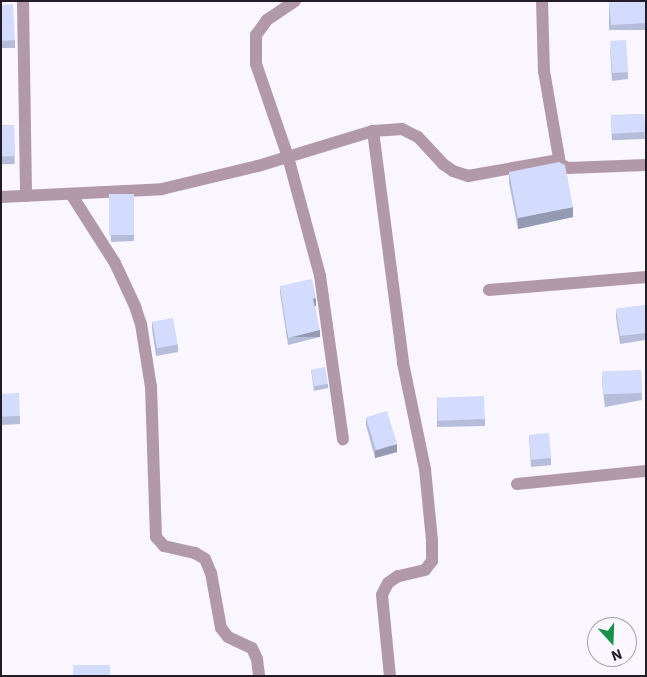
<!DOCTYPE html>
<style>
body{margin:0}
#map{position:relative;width:647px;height:677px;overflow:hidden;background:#faf6fe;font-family:"IBM Plex Sans",sans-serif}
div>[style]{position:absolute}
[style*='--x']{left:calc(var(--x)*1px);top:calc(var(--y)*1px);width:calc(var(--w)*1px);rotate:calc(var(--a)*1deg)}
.minor>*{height:12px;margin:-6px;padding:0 6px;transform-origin:6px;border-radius:6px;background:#b199a9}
.wall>*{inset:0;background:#b6bdda;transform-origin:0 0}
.shaded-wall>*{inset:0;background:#949ab2;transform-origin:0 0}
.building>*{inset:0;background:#d4dcfe;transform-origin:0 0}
span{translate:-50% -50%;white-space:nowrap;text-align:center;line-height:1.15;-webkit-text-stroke:4px #faf6fe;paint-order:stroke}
.frame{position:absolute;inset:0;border:2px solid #221c29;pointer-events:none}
.north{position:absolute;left:587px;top:617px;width:50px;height:50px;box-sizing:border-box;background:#faf6fe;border:1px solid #a49fa9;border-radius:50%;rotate:160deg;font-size:14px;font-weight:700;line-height:20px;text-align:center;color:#221c29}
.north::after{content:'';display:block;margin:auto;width:18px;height:22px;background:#19914c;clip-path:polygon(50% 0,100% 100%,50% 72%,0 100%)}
</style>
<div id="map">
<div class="minor">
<i style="--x:23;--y:1;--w:195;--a:89.1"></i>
<i style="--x:295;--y:1;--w:34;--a:146"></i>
<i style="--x:267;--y:20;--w:19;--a:126"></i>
<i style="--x:256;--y:35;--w:29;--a:90"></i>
<i style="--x:256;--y:64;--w:98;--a:71"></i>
<i style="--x:288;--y:157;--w:123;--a:74.9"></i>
<i style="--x:320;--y:276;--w:165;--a:82"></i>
<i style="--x:542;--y:1;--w:70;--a:88.4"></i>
<i style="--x:544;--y:71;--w:94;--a:80.2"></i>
<i style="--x:560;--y:164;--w:9;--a:27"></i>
<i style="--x:568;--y:168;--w:78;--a:-2.2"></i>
<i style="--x:373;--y:131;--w:234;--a:82.6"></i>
<i style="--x:403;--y:363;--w:108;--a:78.3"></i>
<i style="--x:425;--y:469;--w:72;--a:84.4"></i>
<i style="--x:432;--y:541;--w:20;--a:90"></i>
<i style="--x:432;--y:561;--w:11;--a:128"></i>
<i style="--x:425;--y:570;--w:28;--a:167"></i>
<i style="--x:398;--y:576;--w:12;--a:145"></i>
<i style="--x:388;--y:583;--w:13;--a:117"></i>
<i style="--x:382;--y:595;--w:81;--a:84.4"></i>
<i style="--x:71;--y:194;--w:82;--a:57.5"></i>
<i style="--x:115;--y:263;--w:47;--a:65.1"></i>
<i style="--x:135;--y:306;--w:19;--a:72"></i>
<i style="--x:141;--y:324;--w:64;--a:81"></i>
<i style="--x:151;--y:387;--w:150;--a:88.1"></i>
<i style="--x:156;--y:537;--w:12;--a:48"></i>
<i style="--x:164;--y:546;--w:32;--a:13"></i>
<i style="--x:195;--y:553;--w:12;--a:31"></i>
<i style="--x:205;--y:559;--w:15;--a:67"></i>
<i style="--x:211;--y:573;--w:56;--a:79.7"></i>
<i style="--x:221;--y:628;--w:11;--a:52"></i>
<i style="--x:228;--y:637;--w:26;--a:25"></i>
<i style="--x:252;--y:648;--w:12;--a:66"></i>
<i style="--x:257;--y:659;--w:17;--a:83"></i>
<i style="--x:1;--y:197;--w:161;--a:-2.8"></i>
<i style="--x:162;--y:189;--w:99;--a:-13.5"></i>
<i style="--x:258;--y:166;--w:120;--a:-16.9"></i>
<i style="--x:373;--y:131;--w:29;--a:-4"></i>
<i style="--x:402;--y:129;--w:18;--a:27"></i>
<i style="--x:418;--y:137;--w:37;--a:47"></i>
<i style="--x:443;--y:164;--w:12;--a:35"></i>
<i style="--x:453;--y:171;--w:16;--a:18"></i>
<i style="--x:468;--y:176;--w:91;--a:-10.1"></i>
<i style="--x:489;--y:290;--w:158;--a:-4.7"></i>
<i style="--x:517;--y:484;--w:130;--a:-5.8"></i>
</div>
<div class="wall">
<i style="left:646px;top:1px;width:29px;height:37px;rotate:90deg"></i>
<i style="clip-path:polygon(1px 5px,15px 40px,15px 48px,1px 48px)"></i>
<i style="clip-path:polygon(610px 48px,628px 72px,628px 79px,612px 81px)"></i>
<i style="left:644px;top:114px;width:25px;height:33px;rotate:88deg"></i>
<i style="left:14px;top:125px;width:39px;height:13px;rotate:89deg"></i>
<i style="clip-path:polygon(509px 172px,573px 217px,518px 229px,509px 183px)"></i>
<i style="clip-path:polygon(134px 194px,134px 241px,111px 242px,109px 202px)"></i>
<i style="clip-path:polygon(280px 286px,316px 306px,315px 306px,320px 337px,288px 345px,280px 293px)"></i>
<i style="clip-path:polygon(646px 305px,646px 340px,620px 344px,616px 317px,616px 309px)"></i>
<i style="clip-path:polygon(152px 322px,178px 345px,178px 352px,156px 356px,152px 329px)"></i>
<i style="clip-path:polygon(311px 370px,328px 384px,328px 388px,314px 391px)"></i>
<i style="clip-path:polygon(641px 370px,642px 400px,605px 407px,602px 383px,602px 376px)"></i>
<i style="clip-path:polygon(1px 394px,20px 416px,20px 424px,1px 425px)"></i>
<i style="clip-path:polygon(437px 397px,485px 419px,485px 426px,437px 427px)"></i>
<i style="clip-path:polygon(366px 417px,397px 452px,375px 458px,366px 425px)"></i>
<i style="clip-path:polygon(529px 435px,551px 458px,551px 465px,531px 467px)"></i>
</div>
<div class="shaded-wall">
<i style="clip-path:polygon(573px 207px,573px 217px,518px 229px,518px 218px)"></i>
<i style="left:316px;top:298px;width:8px;height:3px;rotate:90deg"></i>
<i style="left:320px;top:330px;width:7px;height:33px;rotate:90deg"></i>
<i style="clip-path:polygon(397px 444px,397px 452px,375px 458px,375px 451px)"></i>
</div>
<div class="building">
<i style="clip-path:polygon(620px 1px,646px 1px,646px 23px,611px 25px,609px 2px)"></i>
<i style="clip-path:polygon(13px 4px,15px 40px,1px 41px,1px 5px)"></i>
<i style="left:626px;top:40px;width:32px;height:16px;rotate:86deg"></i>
<i style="left:644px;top:114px;width:18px;height:33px;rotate:87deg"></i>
<i style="left:14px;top:125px;width:31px;height:13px;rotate:88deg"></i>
<i style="clip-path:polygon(559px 162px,565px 165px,573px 207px,518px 218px,509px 172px)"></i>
<i style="left:109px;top:194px;width:25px;height:41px"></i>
<i style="clip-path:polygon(312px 279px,316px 298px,313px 299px,320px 330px,288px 338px,280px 286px)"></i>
<i style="clip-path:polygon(646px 305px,646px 333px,620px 336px,616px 309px)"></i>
<i style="left:173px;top:318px;width:27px;height:21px;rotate:80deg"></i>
<i style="left:325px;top:367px;width:17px;height:14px;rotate:80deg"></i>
<i style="left:641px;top:370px;width:23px;height:39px;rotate:88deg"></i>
<i style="left:19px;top:393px;width:23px;height:18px;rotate:88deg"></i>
<i style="left:484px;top:396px;width:23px;height:47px;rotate:88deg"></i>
<i style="left:387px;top:411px;width:34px;height:22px;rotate:73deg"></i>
<i style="left:549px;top:433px;width:25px;height:20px;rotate:85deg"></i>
<i style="left:110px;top:665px;width:11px;height:37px;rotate:90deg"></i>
</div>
<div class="frame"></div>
<div class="north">N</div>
</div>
